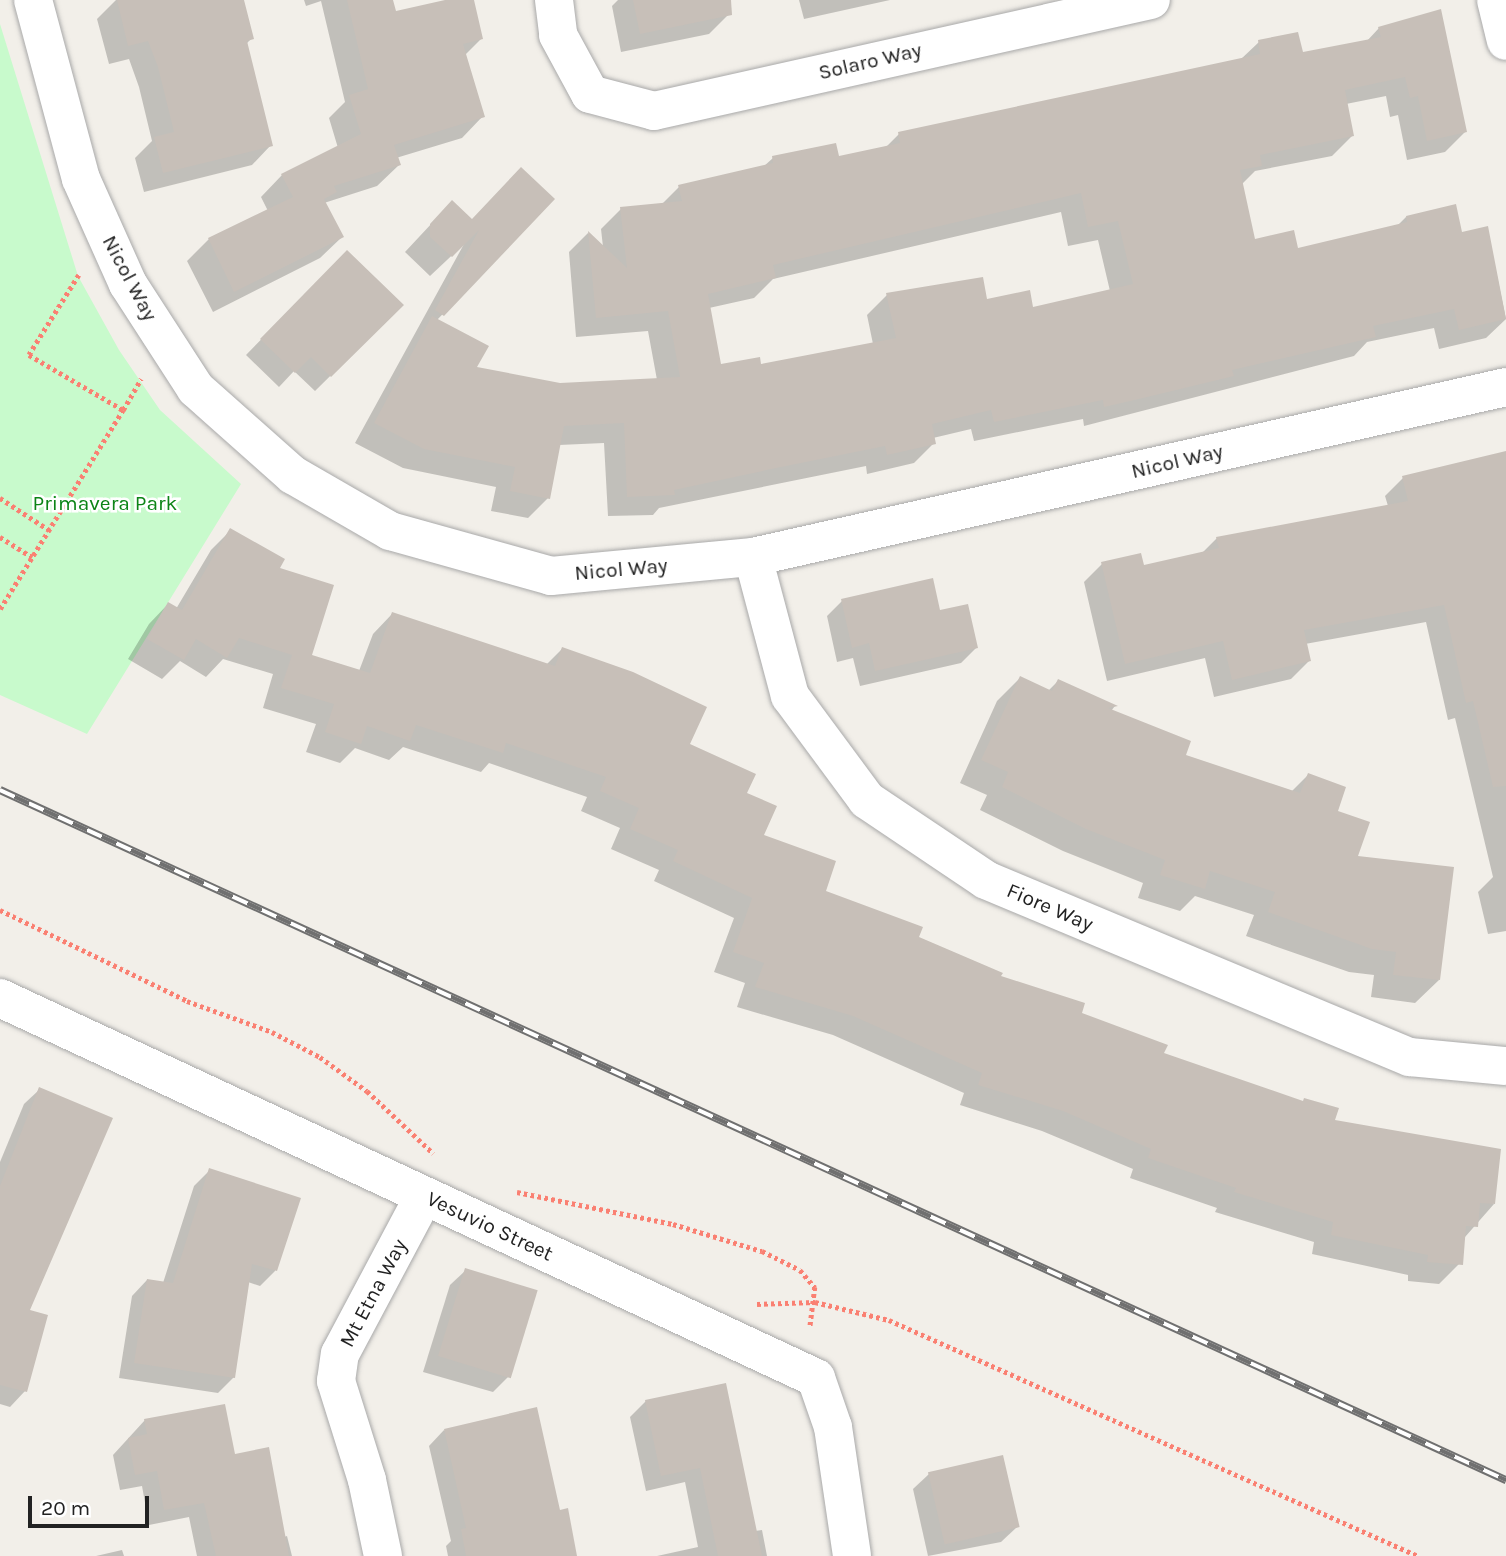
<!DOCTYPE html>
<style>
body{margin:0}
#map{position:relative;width:1506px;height:1556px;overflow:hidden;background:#f2efe9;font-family:Karla,sans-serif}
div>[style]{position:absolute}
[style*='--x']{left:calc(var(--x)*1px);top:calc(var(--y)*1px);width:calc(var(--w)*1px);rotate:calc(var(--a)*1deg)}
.park>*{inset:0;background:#c8facc}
.shadow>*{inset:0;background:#0003}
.building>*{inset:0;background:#c7bfb8;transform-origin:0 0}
.path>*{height:4.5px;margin-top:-2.25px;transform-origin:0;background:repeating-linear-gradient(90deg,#fa8072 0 3.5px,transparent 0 7px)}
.roads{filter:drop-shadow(0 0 2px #a9a9a9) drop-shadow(0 0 2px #a9a9a9)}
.minor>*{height:38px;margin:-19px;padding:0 19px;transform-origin:19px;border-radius:19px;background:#fff}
.tertiary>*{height:38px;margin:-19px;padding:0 19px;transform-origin:19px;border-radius:19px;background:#fff}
.rail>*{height:8px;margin-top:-4px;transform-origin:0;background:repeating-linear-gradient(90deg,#fff 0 16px,#707070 0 32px);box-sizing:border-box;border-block:2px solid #707070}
span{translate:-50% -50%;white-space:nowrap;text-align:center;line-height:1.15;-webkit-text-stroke:5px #fff;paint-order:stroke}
.street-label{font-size:21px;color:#222}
.park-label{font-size:21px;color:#0c8416}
.scale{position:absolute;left:28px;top:1496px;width:121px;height:32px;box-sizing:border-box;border:4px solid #222;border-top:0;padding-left:9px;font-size:21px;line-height:24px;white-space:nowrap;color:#222;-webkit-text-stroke:5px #fff;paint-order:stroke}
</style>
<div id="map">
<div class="park">
<i style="clip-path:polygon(0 24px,78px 276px,119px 350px,160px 410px,241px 484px,87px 734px,0 695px)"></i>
</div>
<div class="shadow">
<i style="clip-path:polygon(116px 0,242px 0,252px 38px,246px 44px,271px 145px,252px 165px,144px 192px,135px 158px,152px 141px,139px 87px,129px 59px,109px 64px,97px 19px)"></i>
<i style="clip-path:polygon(304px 0,391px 0,394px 13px,473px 0,481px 39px,465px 55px,483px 116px,462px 138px,396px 158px,399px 165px,377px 186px,324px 203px,342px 237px,320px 258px,213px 312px,187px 261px,209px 239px,268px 211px,261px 197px,282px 175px,338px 148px,329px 118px,345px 102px,321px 1px,306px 6px)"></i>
<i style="clip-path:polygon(618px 0,726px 0,728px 15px,709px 34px,621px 52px,612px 6px)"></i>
<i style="clip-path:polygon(799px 0,890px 0,804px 19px)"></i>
<i style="clip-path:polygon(evenodd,1379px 28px,1465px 132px,1445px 152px,1407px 160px,1398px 115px,1390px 117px,1386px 96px,1346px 104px,1352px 136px,1332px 156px,1255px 171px,1242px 184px,1254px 241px,1296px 250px,1397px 226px,1406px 217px,1460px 234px,1487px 228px,1506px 319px,1486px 338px,1439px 349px,1434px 328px,1367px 342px,1354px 356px,1084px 426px,1083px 419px,974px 441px,971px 429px,933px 438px,934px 443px,914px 463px,867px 474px,866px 466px,659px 508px,653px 515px,608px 516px,604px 443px,559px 445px,548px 498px,528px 518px,491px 511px,496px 487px,403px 468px,355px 443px,464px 244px,430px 276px,405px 252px,433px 222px,472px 221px,553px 200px,437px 320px,475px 368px,560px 385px,657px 380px,648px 331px,576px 337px,569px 252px,588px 233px,603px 247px,601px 229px,621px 209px,661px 205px,679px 187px,763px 167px,773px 158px,837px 158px,885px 148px,899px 134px,1240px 60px,1259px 42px,1301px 54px,1366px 42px,1379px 28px,1061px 212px,1068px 246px,1098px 240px,1110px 291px,1032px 309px,887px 295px,867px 315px,873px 344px,760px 366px,720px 367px,709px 308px,754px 298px,773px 279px,1061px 212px)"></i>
<i style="clip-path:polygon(347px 252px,402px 305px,315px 391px,294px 371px,279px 387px,246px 355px)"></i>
<i style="clip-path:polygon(1506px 453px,1506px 931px,1488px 934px,1478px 892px,1493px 877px,1455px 718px,1448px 720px,1426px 622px,1305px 644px,1309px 661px,1291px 679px,1214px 697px,1205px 658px,1107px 681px,1084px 582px,1102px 564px,1142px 567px,1202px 553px,1217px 538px,1388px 506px,1385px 496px,1403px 478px)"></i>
<i style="clip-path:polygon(231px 530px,277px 569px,310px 656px,359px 671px,373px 634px,392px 614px,546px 665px,562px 649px,745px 794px,761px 836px,824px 892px,1162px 1055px,1333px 1122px,1494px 1204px,1458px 1245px,1459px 1264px,1439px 1284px,1408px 1281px,1408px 1275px,1312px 1254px,1314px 1242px,1215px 1212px,1217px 1208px,1130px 1178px,1133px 1169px,1042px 1131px,960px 1105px,964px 1093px,833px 1035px,737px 1007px,745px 983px,714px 972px,734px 918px,654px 881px,659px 870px,611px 849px,620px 828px,581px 811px,587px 797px,489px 763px,481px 772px,403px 747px,389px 760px,355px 748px,340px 763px,306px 752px,316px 724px,263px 708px,273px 674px,223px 659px,206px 677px,180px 661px,162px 679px,128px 659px,149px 624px,168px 604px,176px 609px,211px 550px)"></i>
<i style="clip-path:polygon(842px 601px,938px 612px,976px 648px,961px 663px,860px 686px,853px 658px,837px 662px,827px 616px)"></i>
<i style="clip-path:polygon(1020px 678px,1048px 691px,1058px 681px,1115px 706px,1111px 711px,1183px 756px,1291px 792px,1308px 775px,1335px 812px,1356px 857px,1439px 980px,1415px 1003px,1371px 997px,1374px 975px,1349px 972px,1246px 936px,1254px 915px,1195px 896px,1180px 911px,1138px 898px,1143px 883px,1063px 851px,980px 810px,987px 795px,960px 783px,997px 701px)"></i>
<i style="clip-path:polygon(40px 1089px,25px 1391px,10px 1407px,0 1404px,0 1162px,24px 1104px)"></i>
<i style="clip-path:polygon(210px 1170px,299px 1199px,275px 1271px,260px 1286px,248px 1282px,234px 1377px,218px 1393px,119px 1378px,132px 1296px,147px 1280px,163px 1283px,194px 1186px)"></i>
<i style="clip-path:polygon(466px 1270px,508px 1377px,493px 1392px,423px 1372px,450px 1285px)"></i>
<i style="clip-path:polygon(646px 1401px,755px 1531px,762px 1530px,767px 1556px,657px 1556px,698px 1547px,685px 1482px,646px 1491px,630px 1417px)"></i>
<i style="clip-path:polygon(145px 1420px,233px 1456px,284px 1537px,287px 1536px,292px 1556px,197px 1556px,189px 1517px,149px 1525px,142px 1486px,120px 1490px,113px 1455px)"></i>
<i style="clip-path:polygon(444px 1430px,559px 1512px,576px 1556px,448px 1556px,446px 1546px,451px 1541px,429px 1446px)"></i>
<i style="clip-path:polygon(929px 1474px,1017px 1527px,1001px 1542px,928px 1556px,913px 1489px)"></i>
<i style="clip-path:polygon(122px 1550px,124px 1556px,96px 1556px)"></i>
</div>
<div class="building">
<i style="clip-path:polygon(117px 0,244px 0,254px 39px,247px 41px,273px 146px,163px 173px,154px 137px,174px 132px,158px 67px,148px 41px,128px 46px)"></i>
<i style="clip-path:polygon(347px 0,393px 0,396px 11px,445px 0,474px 0,483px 39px,463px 44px,485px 117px,394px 145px,401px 165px,334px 186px,337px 192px,324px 199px,344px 237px,234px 292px,208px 238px,293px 197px,281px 174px,361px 134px,349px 95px,368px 89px)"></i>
<i style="clip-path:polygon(633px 0,731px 0,732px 15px,640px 34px)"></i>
<i style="clip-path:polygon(evenodd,1441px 9px,1467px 132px,1427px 141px,1418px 96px,1410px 98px,1405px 77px,1345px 90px,1354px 136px,1260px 155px,1262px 166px,1240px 170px,1255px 239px,1294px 230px,1298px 248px,1407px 222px,1406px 216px,1456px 204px,1462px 232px,1488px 226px,1506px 319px,1459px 330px,1454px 309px,1373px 326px,1376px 337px,1232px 370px,1234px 376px,1143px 398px,1104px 407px,1103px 400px,994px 422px,991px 410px,932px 424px,936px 444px,887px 455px,885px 446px,781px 467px,674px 490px,675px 495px,627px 497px,624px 423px,564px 426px,550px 499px,510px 491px,515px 467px,424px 449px,374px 423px,432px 316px,489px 346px,477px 367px,560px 383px,680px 377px,668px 311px,596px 318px,588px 231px,627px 268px,620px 207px,682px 201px,678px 185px,773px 163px,772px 156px,836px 143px,839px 156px,900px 143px,898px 132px,1260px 54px,1258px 40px,1298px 32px,1303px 52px,1381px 37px,1378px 27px,1441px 9px,1081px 193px,1088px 227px,1118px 221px,1133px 284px,1033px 307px,1030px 290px,987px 299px,983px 277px,886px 293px,896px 338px,761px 364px,760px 357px,721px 364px,708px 294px,776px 278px,773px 265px,1081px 193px)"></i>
<i style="clip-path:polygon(521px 167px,555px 199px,444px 316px,435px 310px,479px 230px,452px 257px,430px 237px,430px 224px,452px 200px,472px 219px)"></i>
<i style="clip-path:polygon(347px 250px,404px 305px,331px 377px,311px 357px,295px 373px,260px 339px)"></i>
<i style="clip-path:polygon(1506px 451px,1506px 786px,1493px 787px,1473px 701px,1466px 703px,1444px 605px,1304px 630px,1311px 661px,1232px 680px,1223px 641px,1125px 664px,1101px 562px,1141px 553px,1144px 565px,1219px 548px,1216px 537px,1408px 501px,1402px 476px)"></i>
<i style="clip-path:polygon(230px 528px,285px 559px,280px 568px,334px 585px,312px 655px,370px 673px,392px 612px,555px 666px,562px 647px,633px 672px,707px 707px,690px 744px,756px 774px,747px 793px,777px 806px,764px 835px,836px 861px,826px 891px,923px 927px,919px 937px,1003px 973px,1001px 976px,1085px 1003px,1082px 1013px,1168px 1045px,1164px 1053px,1303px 1101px,1304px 1098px,1339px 1108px,1335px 1120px,1501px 1149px,1495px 1204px,1480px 1203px,1478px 1227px,1466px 1226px,1463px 1265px,1427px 1262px,1428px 1255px,1331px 1235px,1333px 1222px,1234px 1192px,1236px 1188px,1148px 1158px,1151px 1149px,1063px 1111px,978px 1085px,982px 1073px,853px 1016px,755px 987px,764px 963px,733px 952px,752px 898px,673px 861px,678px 850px,630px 829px,639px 808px,600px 791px,606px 777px,506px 743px,503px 753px,416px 725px,410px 741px,367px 726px,361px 744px,325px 732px,334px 704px,281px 688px,292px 655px,239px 638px,227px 658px,196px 639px,184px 660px,147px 639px,168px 602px,182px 610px)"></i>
<i style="clip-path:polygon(933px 578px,940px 610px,968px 604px,978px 648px,875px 671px,869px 643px,852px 648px,841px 599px)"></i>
<i style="clip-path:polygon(1020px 676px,1052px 691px,1058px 679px,1118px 706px,1108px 708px,1191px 741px,1186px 755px,1300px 793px,1308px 773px,1346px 787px,1338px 811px,1370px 822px,1358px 856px,1454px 867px,1440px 980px,1393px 975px,1396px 952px,1372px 949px,1268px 912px,1275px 892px,1210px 871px,1205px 889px,1160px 875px,1165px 860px,1086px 829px,1002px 787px,1008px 772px,981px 760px)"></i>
<i style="clip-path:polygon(39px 1087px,113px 1118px,30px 1310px,48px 1315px,27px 1392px,0 1385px,0 1186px)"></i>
<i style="clip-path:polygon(209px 1168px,301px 1198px,277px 1271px,252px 1264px,235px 1378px,134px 1363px,147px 1279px,173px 1283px)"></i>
<i style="left:465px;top:1268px;width:76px;height:92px;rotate:17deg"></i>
<i style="clip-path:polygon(726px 1383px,762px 1556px,718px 1556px,700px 1468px,661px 1476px,645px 1400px)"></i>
<i style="clip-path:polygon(225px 1404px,235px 1454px,269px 1447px,289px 1556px,216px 1556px,204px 1503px,164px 1510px,157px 1471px,135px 1475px,128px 1438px,147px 1434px,144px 1419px)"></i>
<i style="clip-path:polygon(537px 1407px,560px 1510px,568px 1508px,577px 1556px,466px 1556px,461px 1529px,466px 1528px,444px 1429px)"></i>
<i style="left:1003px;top:1455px;width:74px;height:77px;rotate:77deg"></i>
</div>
<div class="path">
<i style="--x:79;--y:275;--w:94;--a:122"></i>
<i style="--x:29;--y:355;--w:109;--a:30.3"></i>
<i style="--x:123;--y:410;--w:36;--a:-60"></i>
<i style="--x:0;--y:498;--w:59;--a:33.1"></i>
<i style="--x:0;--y:537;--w:38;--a:32"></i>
<i style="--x:0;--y:609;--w:234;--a:-58.3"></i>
<i style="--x:0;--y:910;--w:208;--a:25.9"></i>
<i style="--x:187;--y:1001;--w:90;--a:20"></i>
<i style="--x:272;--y:1032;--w:54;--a:27.5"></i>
<i style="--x:320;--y:1057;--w:58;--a:35.9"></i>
<i style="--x:367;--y:1091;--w:91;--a:43.2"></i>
<i style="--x:517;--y:1192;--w:159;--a:11.6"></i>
<i style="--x:673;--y:1224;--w:93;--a:16.9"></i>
<i style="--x:762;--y:1251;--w:42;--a:26.6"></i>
<i style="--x:800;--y:1270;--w:23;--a:49"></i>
<i style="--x:815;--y:1287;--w:41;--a:97"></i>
<i style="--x:757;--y:1304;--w:58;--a:-2"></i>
<i style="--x:815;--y:1302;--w:76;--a:13.7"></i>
<i style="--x:889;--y:1320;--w:579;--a:24.04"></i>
</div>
<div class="roads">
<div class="minor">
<i style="--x:554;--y:0;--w:35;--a:83"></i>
<i style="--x:558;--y:35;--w:67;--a:61.5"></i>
<i style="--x:590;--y:94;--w:66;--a:14.9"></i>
<i style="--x:654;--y:111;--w:509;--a:-12.59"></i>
<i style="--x:1496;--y:0;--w:42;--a:76.3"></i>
<i style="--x:753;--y:557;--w:144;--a:75.1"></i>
<i style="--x:790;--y:696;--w:129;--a:53.5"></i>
<i style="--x:867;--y:800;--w:143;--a:33.9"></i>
<i style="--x:986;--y:880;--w:459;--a:22.7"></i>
<i style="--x:1410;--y:1057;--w:96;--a:5.4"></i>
<i style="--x:0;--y:998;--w:900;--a:24.97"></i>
<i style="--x:816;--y:1378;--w:52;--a:70.9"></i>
<i style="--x:833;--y:1427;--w:130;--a:81.6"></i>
<i style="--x:383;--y:1556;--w:78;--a:-101.9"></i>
<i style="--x:367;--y:1480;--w:104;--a:-107.4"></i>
<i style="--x:336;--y:1381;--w:27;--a:-82"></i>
<i style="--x:340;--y:1354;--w:179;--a:-62"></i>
</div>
<div class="tertiary">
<i style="--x:33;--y:0;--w:185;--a:75"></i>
<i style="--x:81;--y:179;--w:115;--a:65.9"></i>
<i style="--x:128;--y:284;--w:125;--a:57.1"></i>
<i style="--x:196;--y:389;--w:130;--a:41.6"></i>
<i style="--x:293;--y:475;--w:112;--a:30"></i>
<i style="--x:390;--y:531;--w:167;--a:15.6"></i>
<i style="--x:551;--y:576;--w:203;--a:-5.4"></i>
<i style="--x:753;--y:557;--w:772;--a:-12.72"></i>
</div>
</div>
<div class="rail">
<i style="--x:0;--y:790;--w:1657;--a:24.62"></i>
</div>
<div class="street-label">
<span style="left:870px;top:61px;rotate:-13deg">Solaro Way</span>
<span style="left:130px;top:278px;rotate:62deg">Nicol Way</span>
<span style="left:1177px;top:461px;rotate:-13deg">Nicol Way</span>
<span style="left:621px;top:569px;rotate:-5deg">Nicol Way</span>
<span style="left:1050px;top:907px;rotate:23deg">Fiore Way</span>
<span style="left:490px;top:1226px;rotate:25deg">Vesuvio Street</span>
<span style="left:373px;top:1293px;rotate:-62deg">Mt Etna Way</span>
</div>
<div class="park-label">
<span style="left:105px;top:503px">Primavera Park</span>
</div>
<div class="scale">20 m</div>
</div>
